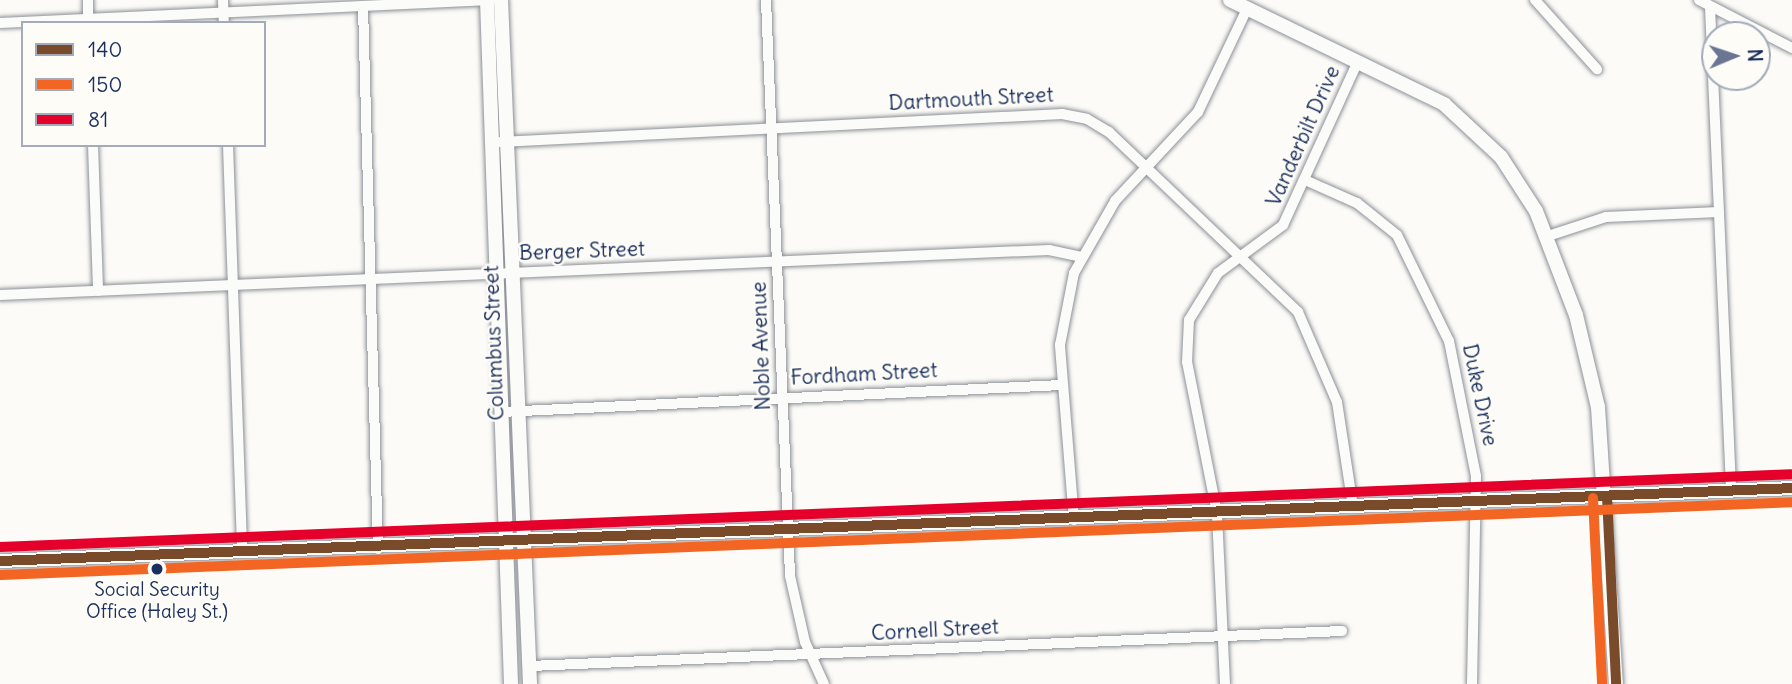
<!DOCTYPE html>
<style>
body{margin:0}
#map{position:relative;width:1792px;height:684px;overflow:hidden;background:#fcfbf8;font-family:Delius,sans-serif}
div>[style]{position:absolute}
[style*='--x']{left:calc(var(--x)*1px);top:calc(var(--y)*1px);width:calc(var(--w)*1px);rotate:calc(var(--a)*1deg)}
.roads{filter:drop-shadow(0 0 2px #8c9097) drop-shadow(0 0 2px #8c9097)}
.street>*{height:10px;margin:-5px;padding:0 5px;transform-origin:5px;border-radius:5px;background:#fbfbf9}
.secondary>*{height:14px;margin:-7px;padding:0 7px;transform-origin:7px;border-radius:7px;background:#fbfbf9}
.bus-1>*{height:10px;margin:-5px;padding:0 5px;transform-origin:5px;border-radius:5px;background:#7a4b2a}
.bus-2>*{height:10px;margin:-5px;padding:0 5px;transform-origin:5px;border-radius:5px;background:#f26522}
.bus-3>*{height:10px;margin:-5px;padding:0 5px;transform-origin:5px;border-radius:5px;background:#e4002b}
.dots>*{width:19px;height:19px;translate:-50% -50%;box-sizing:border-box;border:4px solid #fdfcf7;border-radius:50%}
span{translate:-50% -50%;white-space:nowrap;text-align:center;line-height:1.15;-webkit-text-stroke:5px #fdfcf7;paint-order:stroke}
.bus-label{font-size:19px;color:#1b2f5e}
.street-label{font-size:21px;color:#1b2f5e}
.legend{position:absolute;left:21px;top:21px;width:245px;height:126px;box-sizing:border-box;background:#fdfcf7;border:2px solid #a3aaba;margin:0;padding:9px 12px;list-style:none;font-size:21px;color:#1b2f5e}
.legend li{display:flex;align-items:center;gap:14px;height:35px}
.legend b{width:35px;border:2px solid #a3aaba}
.north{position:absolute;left:1701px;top:21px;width:70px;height:70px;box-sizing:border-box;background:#fdfcf7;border:2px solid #a3aaba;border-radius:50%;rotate:88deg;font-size:19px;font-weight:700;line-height:28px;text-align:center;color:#1b2f5e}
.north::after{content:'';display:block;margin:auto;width:24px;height:32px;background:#6a7694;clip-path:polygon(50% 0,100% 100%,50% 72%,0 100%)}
</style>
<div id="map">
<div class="roads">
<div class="street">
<i style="--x:88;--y:0;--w:23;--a:90"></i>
<i style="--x:223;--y:0;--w:23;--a:88"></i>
<i style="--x:766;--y:0;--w:576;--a:87.61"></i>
<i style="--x:790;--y:576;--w:68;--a:77.2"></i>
<i style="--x:805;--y:642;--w:46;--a:65.7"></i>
<i style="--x:1535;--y:0;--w:93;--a:48.1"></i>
<i style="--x:1699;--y:0;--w:105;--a:27.3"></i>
<i style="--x:363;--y:6;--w:543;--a:88.42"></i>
<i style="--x:1710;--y:7;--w:484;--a:87.5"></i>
<i style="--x:0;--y:23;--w:491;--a:-2.7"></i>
<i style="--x:500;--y:142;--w:563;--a:-2.85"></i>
<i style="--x:1062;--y:114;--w:25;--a:11"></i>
<i style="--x:1087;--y:119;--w:26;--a:31"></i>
<i style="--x:1109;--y:132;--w:261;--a:43.6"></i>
<i style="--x:1298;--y:312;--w:98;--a:66.6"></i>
<i style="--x:1337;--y:402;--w:106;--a:81.3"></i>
<i style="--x:93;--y:145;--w:146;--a:88"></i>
<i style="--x:228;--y:145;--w:407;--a:88"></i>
<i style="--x:1305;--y:180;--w:57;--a:23.9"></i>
<i style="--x:1357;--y:203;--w:51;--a:38.7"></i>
<i style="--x:1397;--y:235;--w:118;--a:63.9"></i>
<i style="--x:1449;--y:341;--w:138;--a:78.7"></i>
<i style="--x:1476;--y:476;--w:208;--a:91.1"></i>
<i style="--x:1548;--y:236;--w:61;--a:-18.1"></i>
<i style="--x:1606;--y:217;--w:113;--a:-2.5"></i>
<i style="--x:0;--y:295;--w:1050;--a:-2.46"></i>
<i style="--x:1049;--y:250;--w:33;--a:12"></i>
<i style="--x:501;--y:412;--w:561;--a:-2.76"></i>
<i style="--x:1074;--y:520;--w:176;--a:-94.6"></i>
<i style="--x:1060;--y:345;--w:73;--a:-79"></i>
<i style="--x:1074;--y:273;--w:83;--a:-60.3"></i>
<i style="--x:1115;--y:201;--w:122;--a:-47"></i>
<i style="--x:1198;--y:112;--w:112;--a:-64.6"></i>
<i style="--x:530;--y:666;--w:813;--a:-2.47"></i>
<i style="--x:1225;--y:684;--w:171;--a:-92.7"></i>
<i style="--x:1217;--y:513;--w:154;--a:-101.2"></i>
<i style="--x:1187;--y:362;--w:42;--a:-87.3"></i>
<i style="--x:1189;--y:320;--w:55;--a:-58.3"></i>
<i style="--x:1218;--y:273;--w:81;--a:-36.4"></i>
<i style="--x:1283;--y:225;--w:180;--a:-65.4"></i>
</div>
<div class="secondary">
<i style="--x:487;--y:0;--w:684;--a:87.99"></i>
<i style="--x:501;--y:0;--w:685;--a:87.57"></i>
<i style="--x:1230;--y:0;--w:238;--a:25.9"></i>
<i style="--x:1444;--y:104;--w:78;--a:42.9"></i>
<i style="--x:1501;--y:157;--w:64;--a:57.1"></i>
<i style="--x:1536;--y:211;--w:111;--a:69"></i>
<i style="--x:1576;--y:315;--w:95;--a:76.6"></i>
<i style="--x:1598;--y:407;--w:278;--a:86.3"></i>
<i style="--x:0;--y:561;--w:1793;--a:-2.33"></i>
</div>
</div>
<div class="bus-1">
<i style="--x:1607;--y:497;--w:187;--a:87.2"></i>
<i style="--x:0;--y:561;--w:1793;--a:-2.33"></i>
</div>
<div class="bus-2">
<i style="--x:1593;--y:498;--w:186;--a:87.2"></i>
<i style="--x:1;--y:575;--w:1792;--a:-2.33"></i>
</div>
<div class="bus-3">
<i style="--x:0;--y:547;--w:1792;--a:-2.33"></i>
</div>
<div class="dots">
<i style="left:157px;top:569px;background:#1b2f5e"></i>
</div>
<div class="bus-label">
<span style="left:157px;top:601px">Social Security<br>Office (Haley St.)</span>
</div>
<div class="street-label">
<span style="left:971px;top:99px;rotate:-3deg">Dartmouth Street</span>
<span style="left:1303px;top:136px;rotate:-66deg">Vanderbilt Drive</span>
<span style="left:582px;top:251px;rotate:-2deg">Berger Street</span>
<span style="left:494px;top:343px;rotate:-92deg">Columbus Street</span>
<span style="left:761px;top:346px;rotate:-92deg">Noble Avenue</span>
<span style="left:864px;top:374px;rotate:-3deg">Fordham Street</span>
<span style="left:1480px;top:395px;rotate:78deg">Duke Drive</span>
<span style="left:935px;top:630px;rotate:-3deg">Cornell Street</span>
</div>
<ul class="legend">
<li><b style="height:9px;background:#7a4b2a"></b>140</li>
<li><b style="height:9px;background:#f26522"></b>150</li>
<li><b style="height:9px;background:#e4002b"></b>81</li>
</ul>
<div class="north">N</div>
</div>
